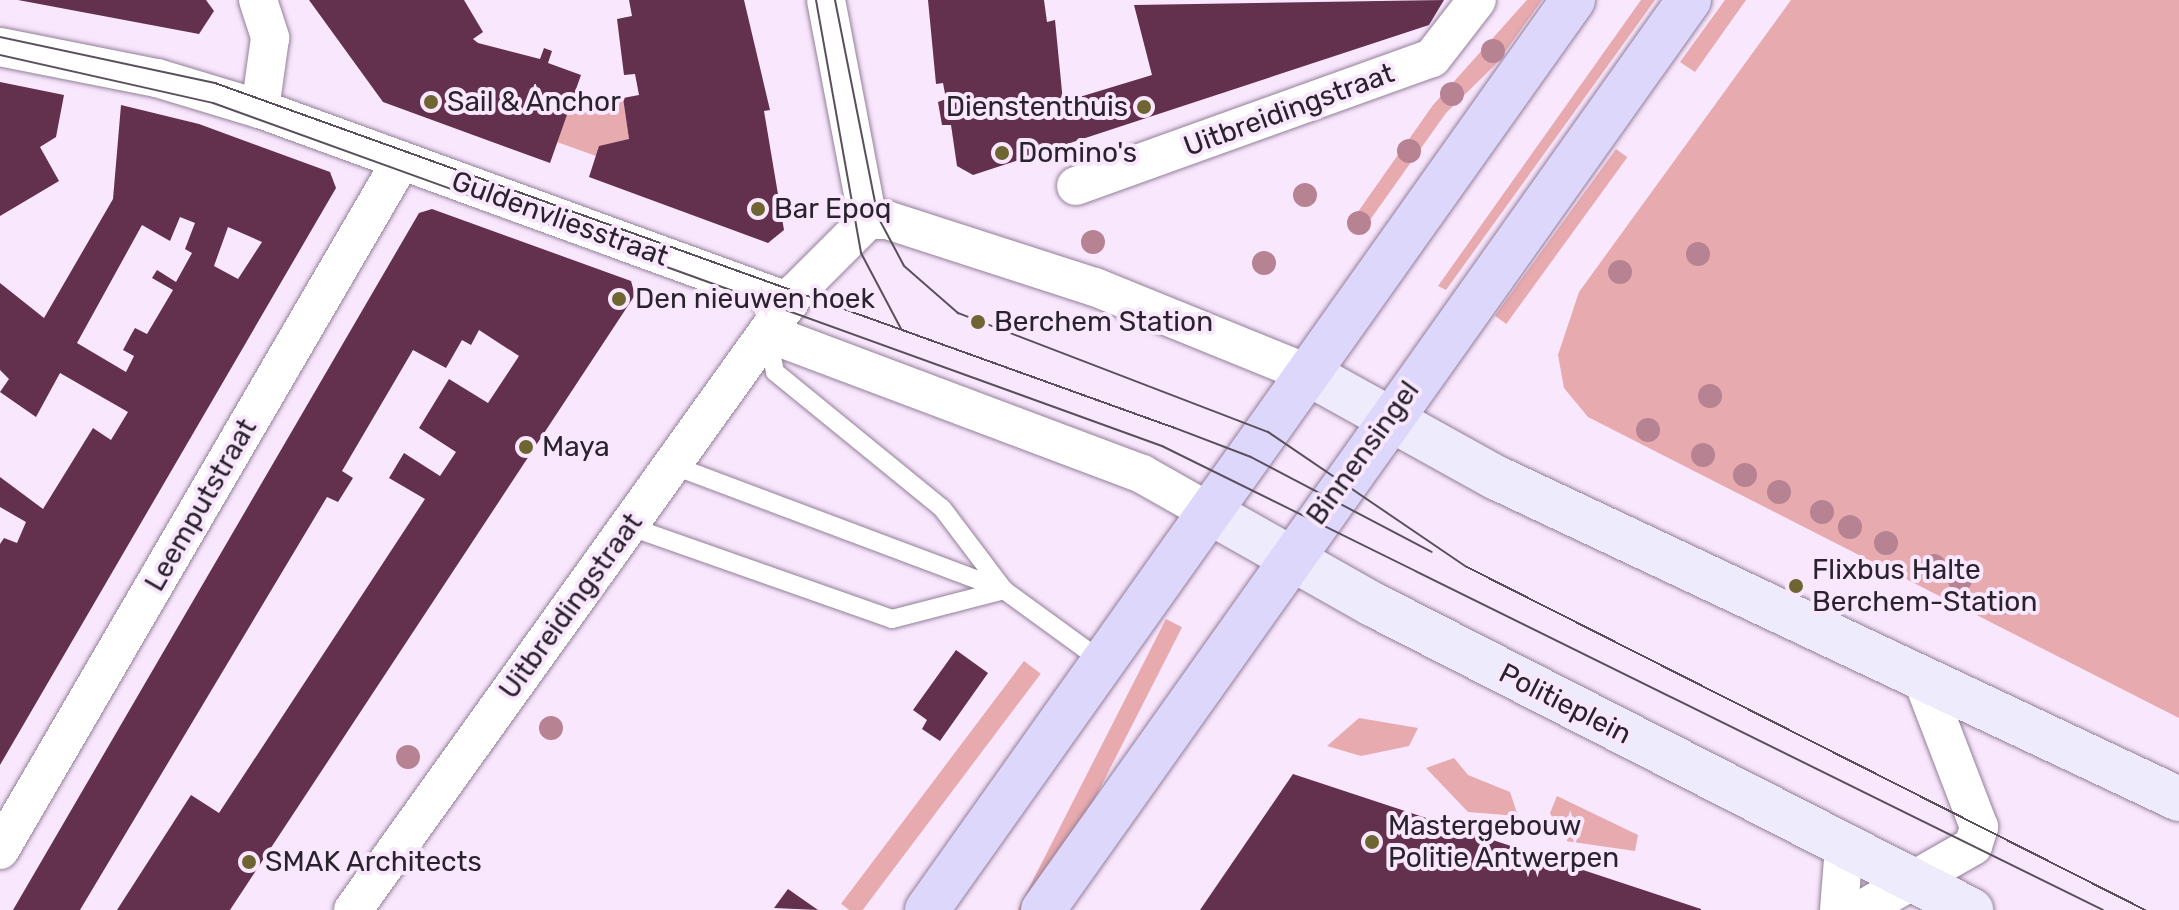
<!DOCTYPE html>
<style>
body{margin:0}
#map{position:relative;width:2179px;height:910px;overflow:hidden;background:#f8e7fd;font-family:Rubik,sans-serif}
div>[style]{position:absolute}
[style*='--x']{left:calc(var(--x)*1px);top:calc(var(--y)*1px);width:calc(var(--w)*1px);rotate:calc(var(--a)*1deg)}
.green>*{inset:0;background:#e7aaae;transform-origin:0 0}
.building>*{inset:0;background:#63304d}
.roads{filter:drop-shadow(0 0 2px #937f98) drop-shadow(0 0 2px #937f98)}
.lane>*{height:18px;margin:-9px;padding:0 9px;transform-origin:9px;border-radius:9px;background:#fff}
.street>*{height:38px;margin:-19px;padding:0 19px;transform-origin:19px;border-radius:19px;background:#fff}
.secondary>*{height:44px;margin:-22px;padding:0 22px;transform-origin:22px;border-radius:22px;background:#eeebfd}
.primary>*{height:44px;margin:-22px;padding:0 22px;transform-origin:22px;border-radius:22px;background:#dcd7fb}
.tram>*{height:2px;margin:-1px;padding:0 1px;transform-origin:1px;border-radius:1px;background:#5a505c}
.trees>*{width:24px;height:24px;margin:-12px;border-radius:50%;background:#b78393}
.dots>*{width:22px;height:22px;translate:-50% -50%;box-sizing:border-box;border:4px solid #f8e7fd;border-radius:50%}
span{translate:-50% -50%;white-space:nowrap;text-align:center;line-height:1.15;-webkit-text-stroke:8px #f8e7fd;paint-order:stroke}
.poi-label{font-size:28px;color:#2a222c}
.left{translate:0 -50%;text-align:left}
.right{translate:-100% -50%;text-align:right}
.street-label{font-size:28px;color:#2a222c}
</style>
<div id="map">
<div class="green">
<i style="clip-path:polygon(1527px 0,1542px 0,1497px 63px,1446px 113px,1360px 234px,1348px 226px,1433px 105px)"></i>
<i style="clip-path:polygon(1641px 0,1655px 0,1446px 290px,1438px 286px)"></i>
<i style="clip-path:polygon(1725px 0,1746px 0,1695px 72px,1680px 62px)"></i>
<i style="clip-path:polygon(1791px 0,2179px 0,2179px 718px,1588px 417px,1564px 388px,1558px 355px,1579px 292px)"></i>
<i style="clip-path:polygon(623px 98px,629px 139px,596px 156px,557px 142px,569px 107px)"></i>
<i style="left:1616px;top:149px;width:14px;height:206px;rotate:36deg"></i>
<i style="left:1166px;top:619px;width:18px;height:355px;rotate:27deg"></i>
<i style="left:1024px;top:661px;width:21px;height:304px;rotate:37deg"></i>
<i style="clip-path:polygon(1359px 718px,1418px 728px,1409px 746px,1361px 756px,1327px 746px)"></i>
<i style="clip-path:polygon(1454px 758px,1468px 775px,1510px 792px,1518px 816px,1468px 812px,1426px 768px)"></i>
<i style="clip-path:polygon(1557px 796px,1638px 835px,1635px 851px,1566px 841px,1550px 813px)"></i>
</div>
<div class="building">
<i style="clip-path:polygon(18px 0,206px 0,214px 11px,199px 34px)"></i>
<i style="clip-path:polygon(309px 0,464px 0,483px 32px,473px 39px,478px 43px,540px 59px,544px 48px,552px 51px,548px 63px,581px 75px,550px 163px,383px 102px)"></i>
<i style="clip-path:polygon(629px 0,744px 0,770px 110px,764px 111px,784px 230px,768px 243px,589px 177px,599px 146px,629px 139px,623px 98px,639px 95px,635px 74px,624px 75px,617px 19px,632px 16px)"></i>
<i style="clip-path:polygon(928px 0,1044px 0,1047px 22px,1055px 20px,1063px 102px,1152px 75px,1134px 5px,1444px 0,1429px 25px,973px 175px,957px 166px,951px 125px,942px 125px,938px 102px,946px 99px,943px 83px,936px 84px)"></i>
<i style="clip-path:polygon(0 82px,64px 95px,56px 137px,40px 147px,59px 181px,0 216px)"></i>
<i style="clip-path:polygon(evenodd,121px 105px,199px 124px,330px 172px,336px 188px,0 765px,0 544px,4px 538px,17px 543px,26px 522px,0 507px,0 477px,43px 509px,93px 428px,111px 440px,128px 412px,60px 373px,36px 417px,0 392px,9px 379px,0 370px,0 283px,44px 318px,113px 199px,121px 105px,180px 217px,195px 223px,185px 249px,192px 253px,176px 282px,157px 270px,152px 278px,173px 290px,147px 334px,135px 328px,131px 335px,123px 350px,134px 356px,126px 372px,77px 343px,142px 225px,170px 241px,180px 217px,121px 105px,228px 227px,262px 242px,238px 279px,214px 266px,228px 227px)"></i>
<i style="clip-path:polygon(432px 209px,631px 281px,635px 295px,230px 910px,117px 910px,191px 795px,219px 813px,425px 499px,389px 478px,404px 453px,440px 476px,456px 452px,419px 428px,449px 379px,488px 403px,519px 356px,479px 330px,471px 345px,462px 340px,446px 368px,413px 350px,342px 471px,353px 478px,338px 502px,327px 497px,80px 910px,13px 910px,419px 213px)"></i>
<i style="clip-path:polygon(956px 650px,988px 673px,940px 741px,922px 729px,927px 720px,913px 710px)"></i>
<i style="clip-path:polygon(1293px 774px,1701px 909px,1701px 910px,1200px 910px)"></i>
<i style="clip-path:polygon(788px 889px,818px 910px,774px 908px)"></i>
</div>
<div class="roads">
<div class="lane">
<i style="--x:767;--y:334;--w:39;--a:78"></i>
<i style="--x:775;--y:372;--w:215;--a:39.2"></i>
<i style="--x:942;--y:508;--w:103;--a:52.9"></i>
<i style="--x:672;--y:465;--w:355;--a:20.6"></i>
<i style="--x:1004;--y:590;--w:122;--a:36"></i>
<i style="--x:628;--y:526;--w:280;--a:19.4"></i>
<i style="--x:892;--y:619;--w:116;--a:-14.5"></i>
</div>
<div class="street">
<i style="--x:258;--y:0;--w:40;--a:72"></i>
<i style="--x:270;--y:38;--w:72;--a:98"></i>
<i style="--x:826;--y:0;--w:224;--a:79.2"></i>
<i style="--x:0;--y:47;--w:160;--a:11.2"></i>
<i style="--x:157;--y:78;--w:108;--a:16.8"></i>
<i style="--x:260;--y:109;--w:564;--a:20.01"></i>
<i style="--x:1076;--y:186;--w:378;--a:-19.8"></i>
<i style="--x:1432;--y:58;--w:73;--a:-52.2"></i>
<i style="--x:767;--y:333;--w:401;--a:20.6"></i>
<i style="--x:1142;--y:474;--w:79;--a:29.5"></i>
<i style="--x:0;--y:850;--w:797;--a:-59.8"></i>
<i style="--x:353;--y:910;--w:760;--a:-54.37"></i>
<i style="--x:796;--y:292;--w:102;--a:-45"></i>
<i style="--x:868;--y:220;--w:19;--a:0"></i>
<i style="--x:887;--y:220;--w:219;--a:17.9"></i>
<i style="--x:1095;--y:287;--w:231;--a:22.1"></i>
<i style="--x:1839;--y:910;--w:63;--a:-85.5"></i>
<i style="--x:1861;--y:910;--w:129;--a:-29.7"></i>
<i style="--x:1973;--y:846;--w:20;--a:-72"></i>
<i style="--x:1979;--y:827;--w:162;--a:-111"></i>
</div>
<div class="secondary">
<i style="--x:1309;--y:374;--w:215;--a:29"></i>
<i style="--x:1497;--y:478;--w:754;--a:25.21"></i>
<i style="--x:1211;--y:513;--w:185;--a:29.5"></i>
<i style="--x:1372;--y:604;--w:673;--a:27.06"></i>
</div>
<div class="primary">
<i style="--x:927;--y:910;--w:1116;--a:-54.63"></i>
<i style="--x:1043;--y:910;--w:1116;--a:-54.63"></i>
</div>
</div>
<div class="tram">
<i style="--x:816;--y:0;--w:257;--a:79.9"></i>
<i style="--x:861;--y:253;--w:86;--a:62.2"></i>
<i style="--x:835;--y:0;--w:221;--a:78.8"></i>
<i style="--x:878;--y:217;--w:55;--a:62"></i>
<i style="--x:904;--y:266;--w:72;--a:41"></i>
<i style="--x:958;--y:313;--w:332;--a:21"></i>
<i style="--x:1268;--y:432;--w:240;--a:34.2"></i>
<i style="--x:1467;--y:567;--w:760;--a:26.83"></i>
<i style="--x:0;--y:37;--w:220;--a:12.1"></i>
<i style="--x:215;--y:83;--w:1020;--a:19.77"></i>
<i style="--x:1175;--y:428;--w:81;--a:20.9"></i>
<i style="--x:1251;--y:457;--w:204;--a:27.7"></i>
<i style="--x:0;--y:55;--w:218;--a:12.7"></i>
<i style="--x:213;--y:103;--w:1009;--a:19.87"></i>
<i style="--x:1162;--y:446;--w:1049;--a:26.25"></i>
</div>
<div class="trees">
<i style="left:1493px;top:51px"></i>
<i style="left:1452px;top:94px"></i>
<i style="left:1409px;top:151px"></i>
<i style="left:1305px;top:195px"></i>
<i style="left:1359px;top:223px"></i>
<i style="left:1093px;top:242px"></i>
<i style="left:1698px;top:254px"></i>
<i style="left:1264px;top:263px"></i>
<i style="left:1620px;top:272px"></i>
<i style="left:1710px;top:396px"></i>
<i style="left:1648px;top:430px"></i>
<i style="left:1703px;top:455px"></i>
<i style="left:1745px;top:475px"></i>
<i style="left:1779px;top:492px"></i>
<i style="left:1822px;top:512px"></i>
<i style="left:1850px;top:527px"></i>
<i style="left:1886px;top:543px"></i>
<i style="left:1934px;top:566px"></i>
<i style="left:1960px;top:580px"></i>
<i style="left:2001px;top:603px"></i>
<i style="left:551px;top:728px"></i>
<i style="left:408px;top:757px"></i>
</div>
<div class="dots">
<i style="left:431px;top:102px;background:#6f6532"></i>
<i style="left:1144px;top:107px;background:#6f6532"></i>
<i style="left:1002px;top:153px;background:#6f6532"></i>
<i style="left:758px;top:209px;background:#6f6532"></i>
<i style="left:619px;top:299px;background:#6f6532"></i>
<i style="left:978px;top:322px;background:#6f6532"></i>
<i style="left:526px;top:447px;background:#6f6532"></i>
<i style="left:1796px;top:586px;background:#6f6532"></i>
<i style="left:1372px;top:842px;background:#6f6532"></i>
<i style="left:249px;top:862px;background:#6f6532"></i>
</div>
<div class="poi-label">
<span class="left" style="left:447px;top:102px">Sail &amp; Anchor</span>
<span class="right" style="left:1128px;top:107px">Dienstenthuis</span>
<span class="left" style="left:1018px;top:153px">Domino's</span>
<span class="left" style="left:774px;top:209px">Bar Epoq</span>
<span class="left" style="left:635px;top:299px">Den nieuwen hoek</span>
<span class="left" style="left:994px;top:322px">Berchem Station</span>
<span class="left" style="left:542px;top:447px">Maya</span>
<span class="left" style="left:1812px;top:586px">Flixbus Halte<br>Berchem-Station</span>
<span class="left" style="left:1388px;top:842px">Mastergebouw<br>Politie Antwerpen</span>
<span class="left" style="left:265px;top:862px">SMAK Architects</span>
</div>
<div class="street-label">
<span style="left:1289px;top:110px;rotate:-20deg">Uitbreidingstraat</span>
<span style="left:560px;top:219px;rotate:20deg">Guldenvliesstraat</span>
<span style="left:1363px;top:453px;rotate:-54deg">Binnensingel</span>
<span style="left:201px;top:505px;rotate:-60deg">Leemputstraat</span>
<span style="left:571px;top:606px;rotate:-54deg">Uitbreidingstraat</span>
<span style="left:1565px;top:704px;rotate:27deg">Politieplein</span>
</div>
</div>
